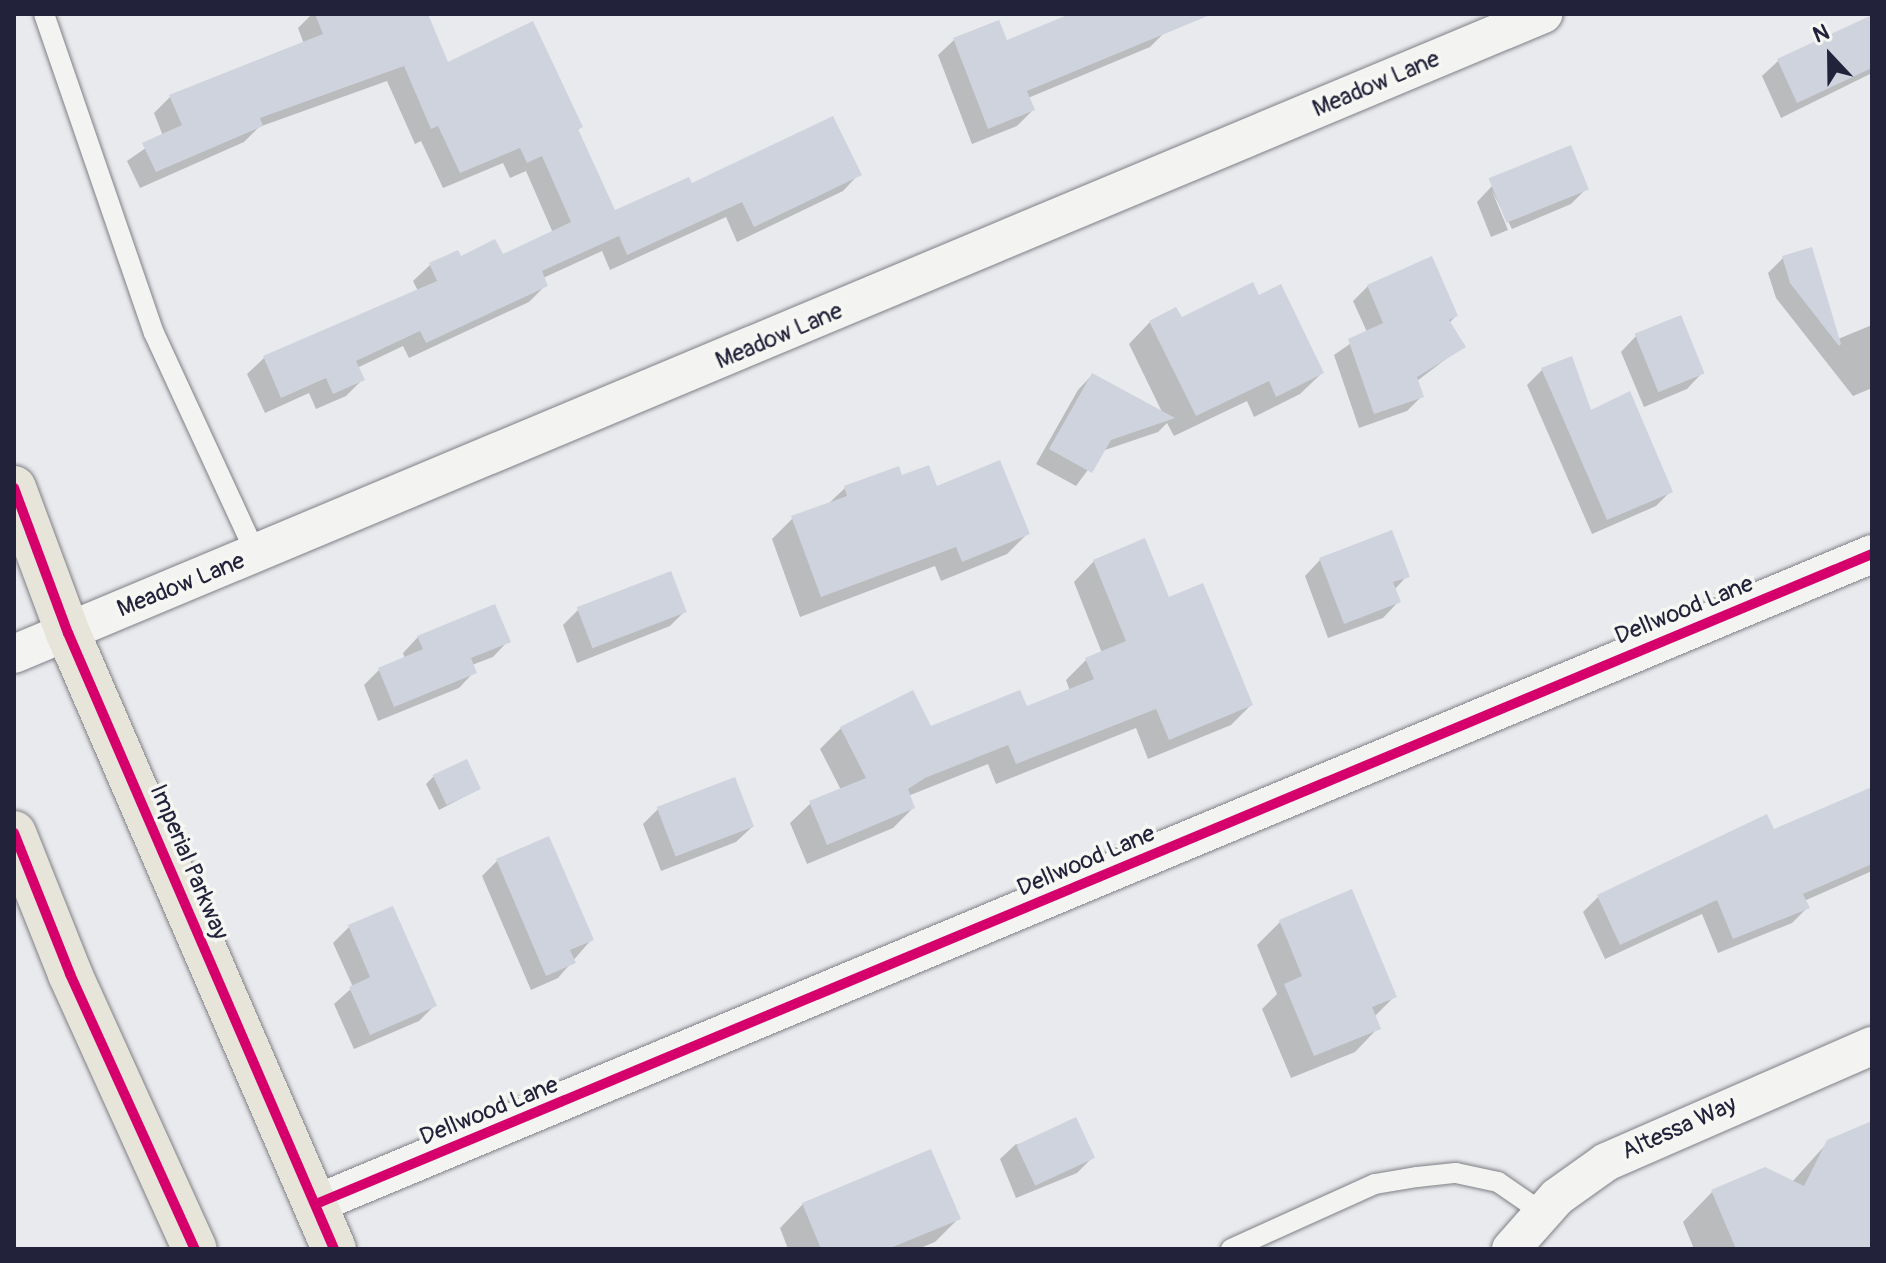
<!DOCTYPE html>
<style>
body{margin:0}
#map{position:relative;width:1886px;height:1263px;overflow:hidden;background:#e8eaed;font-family:Pangolin,sans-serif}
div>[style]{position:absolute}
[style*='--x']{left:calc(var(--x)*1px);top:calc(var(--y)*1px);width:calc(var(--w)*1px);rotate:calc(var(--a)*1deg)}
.shadow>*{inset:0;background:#0003}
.building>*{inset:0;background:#ced3de;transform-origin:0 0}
.roads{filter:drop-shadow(0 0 2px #808087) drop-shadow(0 0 2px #808087)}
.lane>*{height:20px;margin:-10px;padding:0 10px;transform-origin:10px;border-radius:10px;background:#f3f3f2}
.street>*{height:38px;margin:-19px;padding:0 19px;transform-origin:19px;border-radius:19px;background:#f3f3f2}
.primary>*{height:44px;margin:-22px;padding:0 22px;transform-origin:22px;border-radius:22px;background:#e7e5d9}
.cycleway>*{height:10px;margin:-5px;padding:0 5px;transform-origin:5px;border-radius:5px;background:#d6006c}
span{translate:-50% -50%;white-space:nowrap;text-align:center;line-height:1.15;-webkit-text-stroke:7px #f6f6f2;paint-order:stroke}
.street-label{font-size:24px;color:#22223b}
.frame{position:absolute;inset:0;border:16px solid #22223b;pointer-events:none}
.north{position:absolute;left:1790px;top:16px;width:80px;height:80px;-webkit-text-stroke:6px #f6f6f2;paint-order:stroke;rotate:338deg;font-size:22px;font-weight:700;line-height:32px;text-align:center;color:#22223b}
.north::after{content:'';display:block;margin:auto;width:28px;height:36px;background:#22223b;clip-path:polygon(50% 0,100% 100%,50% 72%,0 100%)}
</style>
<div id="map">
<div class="shadow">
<i style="clip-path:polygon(312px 14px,426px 14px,447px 65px,581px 127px,577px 131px,614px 213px,691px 186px,859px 174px,843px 191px,737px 242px,726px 217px,610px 270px,602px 251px,543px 278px,546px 285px,529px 302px,409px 358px,403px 346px,357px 368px,363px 379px,346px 396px,316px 409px,309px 393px,265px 413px,247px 374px,264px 358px,418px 291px,413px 281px,430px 265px,457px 252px,460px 258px,502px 257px,553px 233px,526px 171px,510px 178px,503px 163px,443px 188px,421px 141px,415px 144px,387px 81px,259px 127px,244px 142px,140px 188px,127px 161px,163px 136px,154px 113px,170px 97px,304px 44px,298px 28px)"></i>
<i style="clip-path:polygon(1075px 14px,1158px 14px,1165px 32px,1150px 47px,1028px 98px,1033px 110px,1017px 126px,972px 144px,938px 55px,954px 40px,1006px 43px)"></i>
<i style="clip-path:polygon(1864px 21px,1872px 38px,1872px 73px,1781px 118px,1762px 76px,1778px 61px)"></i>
<i style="clip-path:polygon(1570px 147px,1587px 188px,1571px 204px,1512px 229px,1492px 191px,1508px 230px,1491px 237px,1477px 202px,1492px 186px)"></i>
<i style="clip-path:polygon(1783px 258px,1838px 339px,1872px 325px,1872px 388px,1853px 396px,1776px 298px,1768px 273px)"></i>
<i style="clip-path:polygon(1368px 286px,1456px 316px,1449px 323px,1463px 346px,1417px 381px,1422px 396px,1407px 411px,1359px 428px,1334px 355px,1367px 332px,1353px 301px)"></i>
<i style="clip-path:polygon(1258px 297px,1322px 373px,1300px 394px,1254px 417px,1247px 401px,1174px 436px,1167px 423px,1158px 432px,1102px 451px,1076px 486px,1036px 464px,1078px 390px,1092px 375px,1163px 414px,1129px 344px,1150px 322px,1181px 320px)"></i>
<i style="clip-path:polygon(1636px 336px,1702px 373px,1687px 389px,1644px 407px,1621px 352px)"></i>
<i style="clip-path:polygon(1542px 370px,1671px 491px,1656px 506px,1592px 534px,1527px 385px)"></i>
<i style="clip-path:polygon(901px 477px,936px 488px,1028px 533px,1007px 554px,941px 581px,935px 566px,800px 617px,772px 539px,793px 518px,827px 505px,845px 488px)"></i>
<i style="clip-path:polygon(1320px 560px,1407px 576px,1394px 590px,1398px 602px,1383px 618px,1328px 638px,1305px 576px)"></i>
<i style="clip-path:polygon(1094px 561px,1168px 599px,1251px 705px,1231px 725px,1148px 759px,1136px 728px,996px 784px,988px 764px,908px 796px,913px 808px,893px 828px,807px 864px,790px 823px,811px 803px,841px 790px,820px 749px,841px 728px,930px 729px,1026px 709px,1070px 691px,1066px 680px,1086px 660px,1102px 653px,1074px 582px)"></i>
<i style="clip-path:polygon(578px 610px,685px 611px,670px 626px,577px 663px,563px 625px)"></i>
<i style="clip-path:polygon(418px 637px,508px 641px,493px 657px,472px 665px,474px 672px,459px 688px,378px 721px,364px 685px,380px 669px,405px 659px,403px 653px)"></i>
<i style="clip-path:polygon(434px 776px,479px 789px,439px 810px,426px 784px)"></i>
<i style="clip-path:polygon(1872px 793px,1872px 871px,1804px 901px,1807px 908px,1792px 923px,1718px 953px,1702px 914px,1605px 959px,1583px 912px,1598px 897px)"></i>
<i style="clip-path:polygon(659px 808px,752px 827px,736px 842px,661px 871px,643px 824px)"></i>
<i style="clip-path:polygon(498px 860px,591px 940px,558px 978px,531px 990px,482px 876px)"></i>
<i style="clip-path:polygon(1280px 922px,1395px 996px,1374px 1017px,1378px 1028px,1355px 1052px,1291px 1078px,1262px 1009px,1277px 994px,1257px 945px)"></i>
<i style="clip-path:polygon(349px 927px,434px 1006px,419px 1021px,354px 1049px,334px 1004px,353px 987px,333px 943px)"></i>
<i style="clip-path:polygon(1872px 1123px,1872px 1249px,1694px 1249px,1683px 1222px,1712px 1192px,1792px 1182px,1828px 1142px)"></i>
<i style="clip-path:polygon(1016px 1144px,1093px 1157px,1077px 1173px,1016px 1198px,1000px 1159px)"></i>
<i style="clip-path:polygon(803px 1204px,958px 1219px,935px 1242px,918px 1249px,788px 1249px,780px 1228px)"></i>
</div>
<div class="building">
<i style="clip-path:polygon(315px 14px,428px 14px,448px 62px,533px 21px,583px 127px,578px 129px,615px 210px,689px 177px,692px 183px,833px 116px,862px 175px,754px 227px,742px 202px,627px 255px,619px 236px,542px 271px,548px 286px,426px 343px,420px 331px,356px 361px,365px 380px,333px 394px,326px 378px,281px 398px,263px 356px,437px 281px,429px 263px,458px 250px,461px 256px,495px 239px,503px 254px,571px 222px,542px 156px,527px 163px,520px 148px,460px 173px,438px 126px,431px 129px,404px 66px,260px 118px,263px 126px,156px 172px,142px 143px,182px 125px,169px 95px,323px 34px)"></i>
<i style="clip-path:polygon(1070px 14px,1210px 15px,1027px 91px,1035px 110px,988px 129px,953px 38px,999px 20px,1007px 40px)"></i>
<i style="clip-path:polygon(1872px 15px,1872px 68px,1797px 103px,1777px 59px)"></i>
<i style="left:1571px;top:145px;width:48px;height:89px;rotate:68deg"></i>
<i style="clip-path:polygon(1812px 247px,1841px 344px,1839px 346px,1790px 283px,1782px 256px)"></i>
<i style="clip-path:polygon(1432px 256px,1458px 316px,1449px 320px,1466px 347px,1417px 377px,1424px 397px,1374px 414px,1348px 339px,1383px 323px,1367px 285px)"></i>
<i style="clip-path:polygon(1253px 282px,1259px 295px,1281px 284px,1324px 373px,1276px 397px,1269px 381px,1196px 416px,1149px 321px,1176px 307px,1182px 317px)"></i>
<i style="left:1681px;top:315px;width:63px;height:50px;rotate:68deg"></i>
<i style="clip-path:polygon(1572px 356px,1591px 410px,1630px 391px,1673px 492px,1607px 520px,1541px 368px)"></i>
<i style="clip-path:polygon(1092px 373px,1175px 418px,1111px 440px,1092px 473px,1049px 449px)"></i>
<i style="clip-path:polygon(1000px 460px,1030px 534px,962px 562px,956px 547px,821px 597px,791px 516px,847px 496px,844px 486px,899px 466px,902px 475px,929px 465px,937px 486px)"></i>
<i style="clip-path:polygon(1392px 530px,1410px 577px,1393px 582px,1401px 602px,1344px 624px,1319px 558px)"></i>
<i style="clip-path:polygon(1145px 538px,1169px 597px,1203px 583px,1253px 705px,1169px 740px,1156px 709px,1016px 764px,1008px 745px,925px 778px,908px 789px,915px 808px,827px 845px,809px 801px,866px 778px,840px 727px,913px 690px,931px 726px,1020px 690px,1027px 706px,1094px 679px,1085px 658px,1126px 641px,1093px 560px)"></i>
<i style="left:671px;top:571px;width:44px;height:101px;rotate:69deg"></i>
<i style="clip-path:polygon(495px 604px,511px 642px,471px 658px,477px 673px,394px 707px,378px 668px,423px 649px,417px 636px)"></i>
<i style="left:467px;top:759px;width:33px;height:38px;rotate:65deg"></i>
<i style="left:735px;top:777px;width:53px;height:84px;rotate:69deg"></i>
<i style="clip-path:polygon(1872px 787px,1872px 864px,1803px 894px,1810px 908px,1733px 939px,1717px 900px,1620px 945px,1597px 895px,1767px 814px,1774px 829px)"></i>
<i style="clip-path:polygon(549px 836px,594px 940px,570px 950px,576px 963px,546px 976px,496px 859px)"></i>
<i style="clip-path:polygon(1352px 889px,1397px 997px,1372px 1007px,1381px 1029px,1314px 1056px,1284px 984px,1302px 976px,1279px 920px)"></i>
<i style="clip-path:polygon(393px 906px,437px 1006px,370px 1035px,349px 987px,370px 977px,348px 925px)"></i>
<i style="left:1076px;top:1117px;width:45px;height:66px;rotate:65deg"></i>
<i style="clip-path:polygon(1872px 1121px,1872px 1249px,1736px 1249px,1711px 1190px,1765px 1167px,1804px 1186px,1827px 1140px)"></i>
<i style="clip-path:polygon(931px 1149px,961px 1219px,888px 1249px,821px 1249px,802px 1203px)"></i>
</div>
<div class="roads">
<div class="lane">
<i style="--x:44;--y:14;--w:337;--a:71"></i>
<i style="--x:154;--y:333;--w:243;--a:65.2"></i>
<i style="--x:1231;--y:1249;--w:158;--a:-24.3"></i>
<i style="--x:1375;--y:1184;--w:43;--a:-9.5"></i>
<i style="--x:1417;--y:1177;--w:39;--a:-6"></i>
<i style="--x:1456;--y:1173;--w:43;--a:12.1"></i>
<i style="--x:1498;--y:1182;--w:55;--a:34.6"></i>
</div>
<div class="street">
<i style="--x:14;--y:654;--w:1658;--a:-22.71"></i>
<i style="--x:316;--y:1204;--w:1686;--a:-22.67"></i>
<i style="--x:1511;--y:1249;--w:69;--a:-48.5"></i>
<i style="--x:1557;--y:1197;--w:60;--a:-35.5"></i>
<i style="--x:1606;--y:1162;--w:290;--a:-23.6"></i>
</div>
<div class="primary">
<i style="--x:14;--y:488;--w:155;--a:69.6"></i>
<i style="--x:68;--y:633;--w:671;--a:66.64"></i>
<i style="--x:14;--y:833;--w:152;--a:68.3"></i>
<i style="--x:70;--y:974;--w:302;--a:65.6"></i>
</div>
</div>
<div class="cycleway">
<i style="--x:14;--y:488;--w:155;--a:69.6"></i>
<i style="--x:68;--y:633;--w:671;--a:66.64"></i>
<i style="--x:14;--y:833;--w:152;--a:68.3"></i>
<i style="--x:70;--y:974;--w:302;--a:65.6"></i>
<i style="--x:316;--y:1204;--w:1686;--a:-22.67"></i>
</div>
<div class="street-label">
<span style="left:1376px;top:84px;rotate:-23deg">Meadow Lane</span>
<span style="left:779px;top:336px;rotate:-23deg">Meadow Lane</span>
<span style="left:181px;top:585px;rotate:-22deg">Meadow Lane</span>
<span style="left:1684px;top:610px;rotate:-22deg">Dellwood Lane</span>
<span style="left:1086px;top:861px;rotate:-23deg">Dellwood Lane</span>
<span style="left:189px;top:862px;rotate:67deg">Imperial Parkway</span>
<span style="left:489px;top:1111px;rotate:-22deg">Dellwood Lane</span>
<span style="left:1679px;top:1128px;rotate:-24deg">Altessa Way</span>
</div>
<div class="frame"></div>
<div class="north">N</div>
</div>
